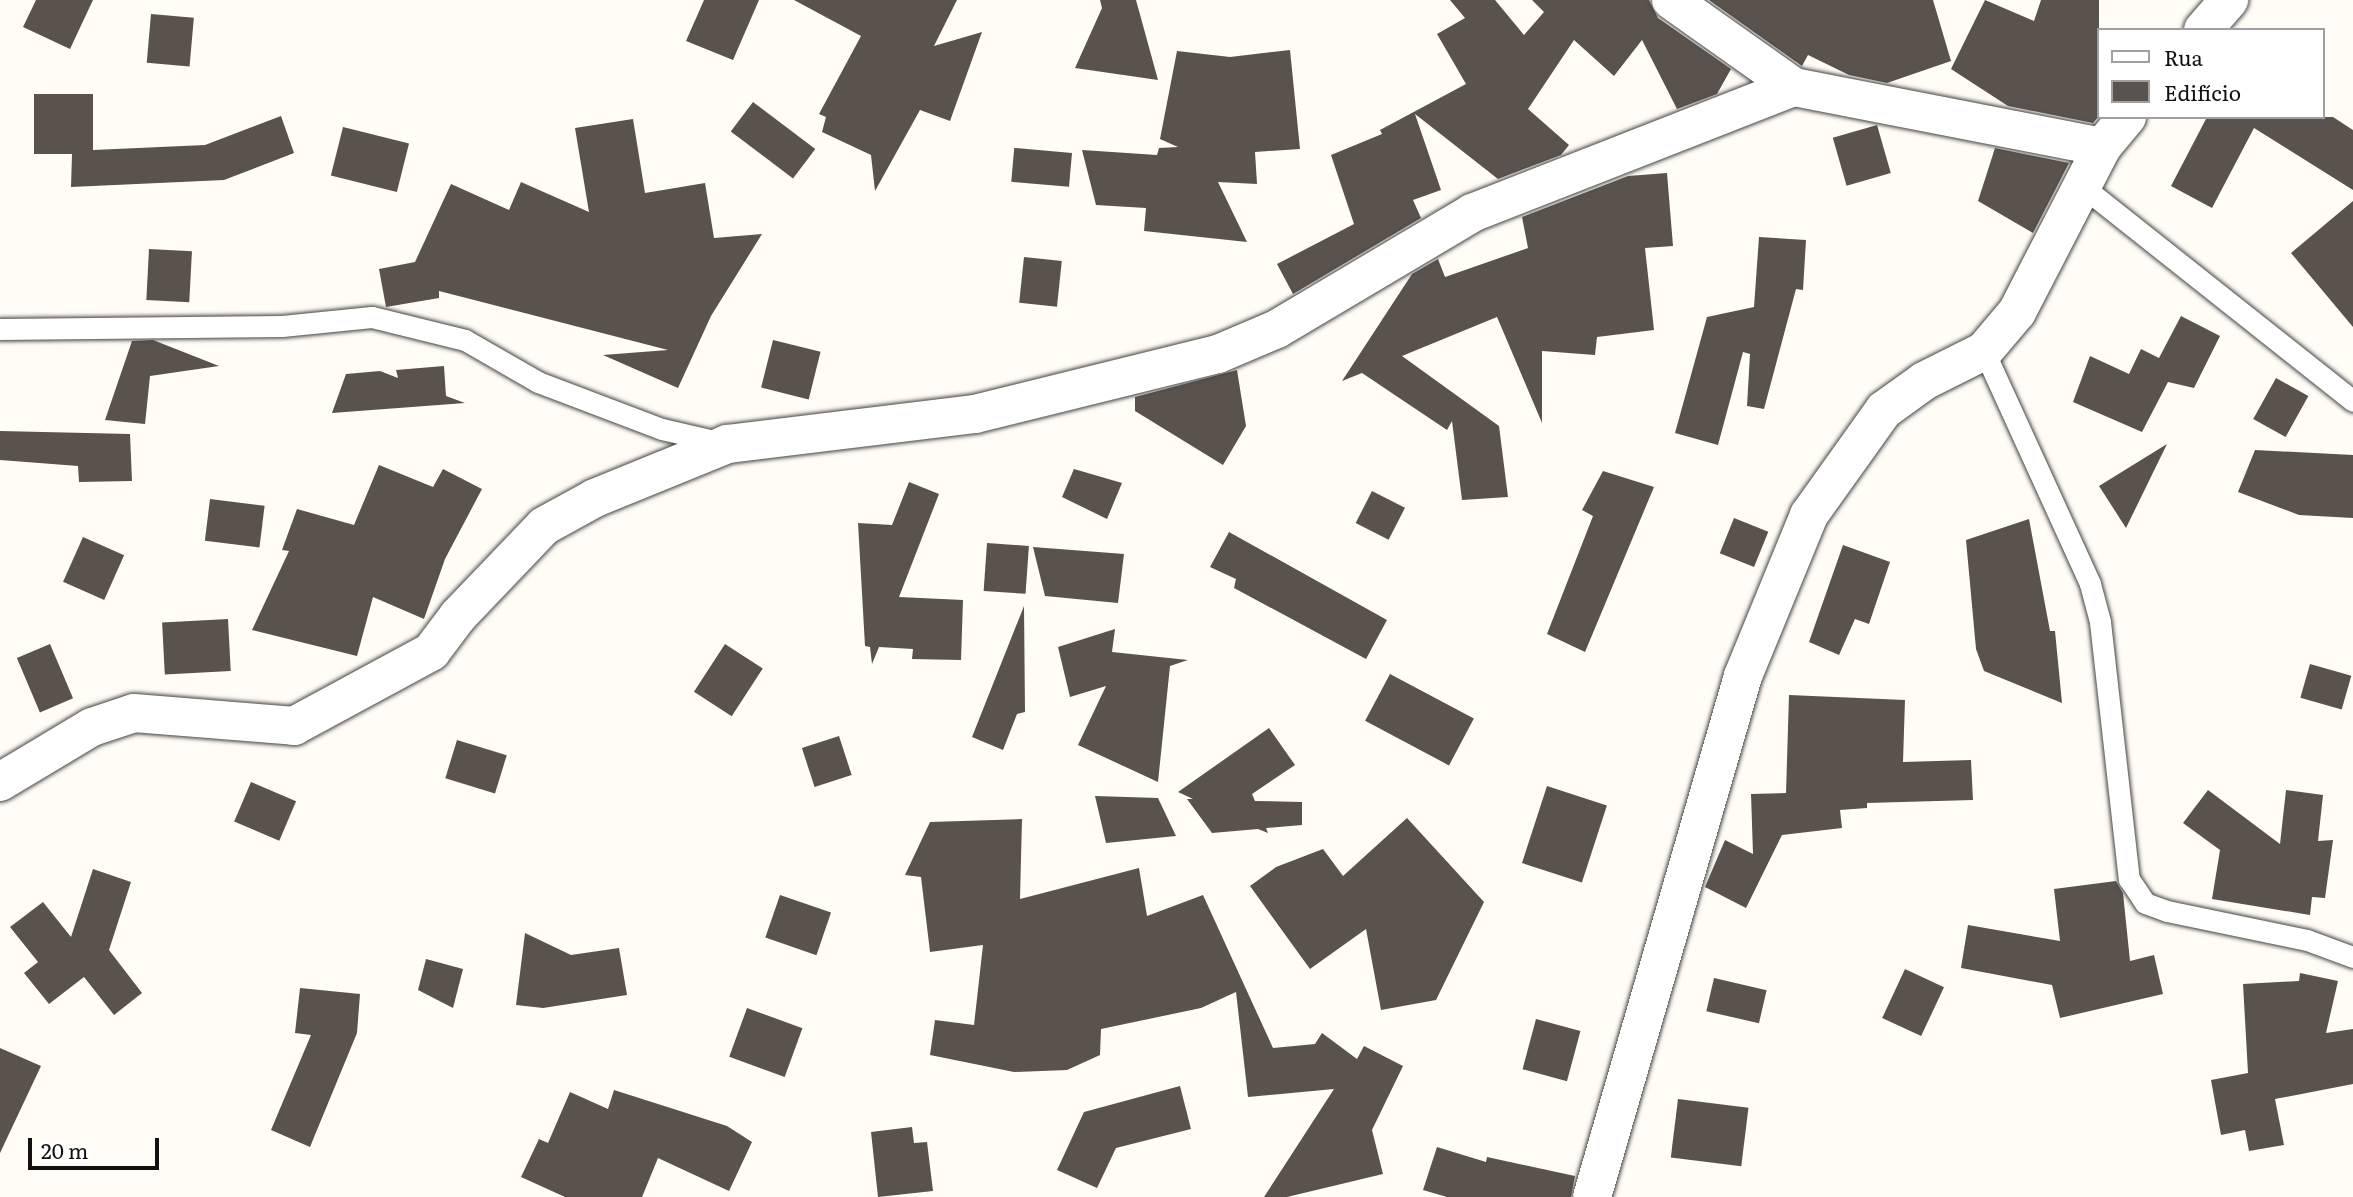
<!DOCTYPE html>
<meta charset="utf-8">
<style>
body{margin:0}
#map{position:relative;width:2353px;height:1197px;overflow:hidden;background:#fffdf5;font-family:Literata,serif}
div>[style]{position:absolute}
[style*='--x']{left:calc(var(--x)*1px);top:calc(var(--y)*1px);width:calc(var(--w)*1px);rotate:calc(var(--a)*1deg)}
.building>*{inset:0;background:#5a524d;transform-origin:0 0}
.roads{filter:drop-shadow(0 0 2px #444) drop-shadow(0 0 2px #444)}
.service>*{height:21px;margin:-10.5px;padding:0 10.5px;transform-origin:10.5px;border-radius:10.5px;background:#fff}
.minor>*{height:38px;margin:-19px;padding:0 19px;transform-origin:19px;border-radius:19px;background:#fff}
span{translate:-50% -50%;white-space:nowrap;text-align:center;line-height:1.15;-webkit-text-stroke:7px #fff;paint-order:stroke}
.legend{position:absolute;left:2097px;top:28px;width:228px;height:91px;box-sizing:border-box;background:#fff;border:2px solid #a0a0a0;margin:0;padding:9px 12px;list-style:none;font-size:21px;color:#111}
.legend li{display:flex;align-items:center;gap:14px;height:35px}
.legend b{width:35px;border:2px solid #a0a0a0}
.scale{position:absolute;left:28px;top:1138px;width:131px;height:32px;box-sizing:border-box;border:4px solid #111;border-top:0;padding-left:9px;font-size:21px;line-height:24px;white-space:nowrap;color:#111;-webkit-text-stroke:5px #fff;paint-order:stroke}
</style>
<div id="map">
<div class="building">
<i style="clip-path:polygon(36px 0,93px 0,70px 49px,23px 27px)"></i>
<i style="clip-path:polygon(704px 0,759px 0,733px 60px,686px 41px)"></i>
<i style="clip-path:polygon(794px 0,957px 0,934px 46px,982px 32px,950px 121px,920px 110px,875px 191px,871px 155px,822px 132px,826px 117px,819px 114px,861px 36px)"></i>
<i style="clip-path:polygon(1100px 0,1136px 0,1158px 80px,1075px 68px,1102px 8px)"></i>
<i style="clip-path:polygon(1450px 0,1495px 0,1524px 35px,1544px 12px,1532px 0,1649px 0,1658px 18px,1731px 69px,1717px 94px,1677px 109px,1642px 40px,1614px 76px,1574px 40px,1528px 109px,1569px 145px,1561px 155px,1498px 179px,1415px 114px,1441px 190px,1413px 200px,1421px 218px,1293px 294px,1277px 264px,1354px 224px,1331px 155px,1382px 134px,1380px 130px,1466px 84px,1437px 34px,1465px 18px)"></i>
<i style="clip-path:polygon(1709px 0,1933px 0,1951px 61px,1887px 83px,1849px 75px,1808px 55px,1802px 66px)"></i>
<i style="clip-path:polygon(1985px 0,2034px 21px,2041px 0,2099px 0,2099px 116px,2093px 123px,2008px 106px,1951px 69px)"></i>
<i style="left:151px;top:14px;width:43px;height:49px;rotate:5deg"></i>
<i style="clip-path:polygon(1290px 50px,1300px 149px,1255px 152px,1257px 184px,1218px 182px,1247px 242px,1144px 231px,1146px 208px,1096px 205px,1082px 150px,1157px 155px,1159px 148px,1178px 147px,1160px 139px,1177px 51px,1230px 57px)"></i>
<i style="clip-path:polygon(34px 94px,93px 94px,93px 150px,205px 145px,281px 116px,294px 153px,224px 180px,71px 187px,72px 154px,34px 154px)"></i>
<i style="left:753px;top:102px;width:78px;height:37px;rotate:37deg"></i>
<i style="clip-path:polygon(2207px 117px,2333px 117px,2353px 130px,2353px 190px,2254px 128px,2212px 208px,2171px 186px)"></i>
<i style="clip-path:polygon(633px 119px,645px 193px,705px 183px,714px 238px,762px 234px,711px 316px,678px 388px,603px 355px,668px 350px,439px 291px,439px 298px,386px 307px,379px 269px,415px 262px,451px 184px,509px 210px,521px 182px,589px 212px,575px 128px)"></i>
<i style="left:1877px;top:125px;width:50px;height:46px;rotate:74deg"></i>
<i style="left:343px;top:127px;width:68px;height:50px;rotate:14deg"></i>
<i style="clip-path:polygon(1995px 148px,2069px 163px,2033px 233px,1978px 201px)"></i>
<i style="left:1072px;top:153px;width:34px;height:58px;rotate:95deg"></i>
<i style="clip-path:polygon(1667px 173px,1673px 246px,1645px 248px,1654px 330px,1597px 337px,1595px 355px,1542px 351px,1542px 423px,1497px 317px,1402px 356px,1499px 426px,1508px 497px,1462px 500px,1452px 421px,1447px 430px,1362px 373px,1342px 381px,1412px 274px,1438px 259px,1445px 277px,1528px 248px,1522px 217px,1628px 176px)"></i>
<i style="clip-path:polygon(2353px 201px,2353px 327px,2291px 253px)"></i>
<i style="clip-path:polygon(1759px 237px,1806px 240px,1803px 290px,1796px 289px,1764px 409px,1747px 406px,1750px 354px,1743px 352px,1718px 445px,1675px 433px,1707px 317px,1754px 307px)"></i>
<i style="left:149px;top:249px;width:43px;height:51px;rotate:3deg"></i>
<i style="left:1024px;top:257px;width:38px;height:46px;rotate:6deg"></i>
<i style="clip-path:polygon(2181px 316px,2220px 336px,2194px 388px,2168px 382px,2142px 432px,2073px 402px,2090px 356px,2129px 374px,2141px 349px,2159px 358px)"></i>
<i style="clip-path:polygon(153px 340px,219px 366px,150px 376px,145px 424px,105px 420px,132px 341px)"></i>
<i style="left:773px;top:340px;width:49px;height:49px;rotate:14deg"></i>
<i style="clip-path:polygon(444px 366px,446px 396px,465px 403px,332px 413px,346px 374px,380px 371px,398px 378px,396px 370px)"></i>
<i style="clip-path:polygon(1237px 370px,1246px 426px,1223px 465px,1135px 411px,1135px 397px)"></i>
<i style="left:2276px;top:378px;width:37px;height:47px;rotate:29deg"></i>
<i style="clip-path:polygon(0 431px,130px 434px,132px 481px,79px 482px,78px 466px,0 460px)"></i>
<i style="clip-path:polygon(2167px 444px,2126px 528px,2099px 486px)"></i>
<i style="clip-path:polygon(2255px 450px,2353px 455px,2353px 518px,2299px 515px,2238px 492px)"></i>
<i style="clip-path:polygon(379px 465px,433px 487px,443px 469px,482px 489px,445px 559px,424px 619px,373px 597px,357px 656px,252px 630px,289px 551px,282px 550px,297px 509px,354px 525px)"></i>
<i style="clip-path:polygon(1074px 469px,1122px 483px,1107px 519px,1062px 497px)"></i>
<i style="clip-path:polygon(1603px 471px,1654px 487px,1585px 652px,1547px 634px,1593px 516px,1582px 510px)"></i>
<i style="clip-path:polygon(909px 482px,939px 494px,899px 597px,963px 600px,961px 660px,912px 659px,913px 649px,879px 647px,872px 664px,870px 647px,865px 646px,858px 523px,892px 525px)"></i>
<i style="left:1372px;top:491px;width:37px;height:36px;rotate:27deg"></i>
<i style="left:210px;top:499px;width:55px;height:42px;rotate:7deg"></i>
<i style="left:1734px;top:518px;width:37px;height:38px;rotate:22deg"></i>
<i style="clip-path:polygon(2029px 519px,2050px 631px,2055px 631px,2062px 703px,1984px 671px,1976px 649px,1966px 540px)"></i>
<i style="clip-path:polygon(1229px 532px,1387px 620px,1366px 659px,1234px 588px,1236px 579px,1210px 567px)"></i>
<i style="left:83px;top:537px;width:45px;height:49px;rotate:24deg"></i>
<i style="left:987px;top:543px;width:42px;height:48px;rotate:4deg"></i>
<i style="clip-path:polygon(1843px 545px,1890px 562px,1869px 624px,1855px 619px,1839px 655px,1809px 642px)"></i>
<i style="clip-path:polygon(1033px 547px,1124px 554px,1118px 603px,1045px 596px)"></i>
<i style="clip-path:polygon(1024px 606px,1025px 712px,1017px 714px,1003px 750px,972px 737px)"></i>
<i style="left:228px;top:619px;width:52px;height:66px;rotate:87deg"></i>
<i style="clip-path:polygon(1115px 629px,1112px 652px,1188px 660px,1170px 666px,1158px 782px,1078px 745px,1106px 686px,1070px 697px,1058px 647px)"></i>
<i style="left:50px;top:644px;width:59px;height:36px;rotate:67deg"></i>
<i style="left:725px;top:644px;width:45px;height:57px;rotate:33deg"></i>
<i style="left:2310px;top:664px;width:43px;height:35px;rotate:16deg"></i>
<i style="left:1390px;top:674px;width:95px;height:53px;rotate:28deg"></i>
<i style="clip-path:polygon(1789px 695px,1905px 700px,1903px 762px,1971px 760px,1973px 800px,1867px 803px,1867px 808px,1840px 810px,1842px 828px,1782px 835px,1746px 908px,1705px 887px,1725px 840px,1753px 854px,1751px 794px,1786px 793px)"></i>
<i style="clip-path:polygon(1269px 728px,1295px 765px,1252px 794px,1255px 801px,1302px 802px,1302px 825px,1266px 828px,1268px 833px,1258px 829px,1212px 833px,1187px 799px,1193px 799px,1178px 792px)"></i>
<i style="left:839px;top:736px;width:41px;height:39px;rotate:72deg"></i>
<i style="left:457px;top:740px;width:52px;height:40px;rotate:17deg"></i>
<i style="left:251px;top:782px;width:49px;height:43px;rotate:23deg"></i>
<i style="left:1547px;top:786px;width:63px;height:81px;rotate:18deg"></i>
<i style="clip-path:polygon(2208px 790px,2280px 844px,2286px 790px,2323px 795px,2318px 841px,2333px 840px,2325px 898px,2312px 897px,2310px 915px,2212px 899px,2220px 850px,2183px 823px)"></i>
<i style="clip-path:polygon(1095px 796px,1158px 798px,1176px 836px,1106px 843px)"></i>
<i style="clip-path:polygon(1407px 818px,1484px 902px,1436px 1000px,1381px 1010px,1366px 929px,1310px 969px,1250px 886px,1276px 867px,1323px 849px,1343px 876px)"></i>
<i style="clip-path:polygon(1022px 819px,1020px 899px,1139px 868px,1147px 916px,1203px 895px,1273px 1048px,1315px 1044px,1322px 1033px,1357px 1059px,1364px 1046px,1403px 1066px,1372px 1130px,1383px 1174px,1287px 1197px,1264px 1197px,1334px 1089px,1248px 1097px,1236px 992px,1201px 1008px,1101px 1029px,1100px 1055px,1067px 1070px,1014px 1072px,930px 1055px,935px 1020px,974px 1025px,983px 945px,930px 952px,921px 877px,905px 875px,930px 822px)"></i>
<i style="clip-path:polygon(93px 869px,131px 882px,109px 950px,142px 993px,114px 1015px,84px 977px,49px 1004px,24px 973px,38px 962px,10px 927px,43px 902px,71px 937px)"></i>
<i style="clip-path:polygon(2116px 881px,2123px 893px,2130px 961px,2154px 955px,2163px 994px,2060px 1018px,2052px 985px,1961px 968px,1968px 925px,2060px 941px,2054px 889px)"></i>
<i style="left:780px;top:895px;width:54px;height:45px;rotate:19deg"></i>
<i style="clip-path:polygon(525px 933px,571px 955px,619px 948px,627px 995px,543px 1008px,516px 1005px)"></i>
<i style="clip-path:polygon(426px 959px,463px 969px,453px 1008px,418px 990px)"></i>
<i style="left:1905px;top:969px;width:43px;height:54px;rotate:25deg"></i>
<i style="clip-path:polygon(2300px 973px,2338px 981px,2326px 1033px,2353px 1029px,2353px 1084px,2275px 1099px,2284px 1145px,2249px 1151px,2245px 1130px,2221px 1135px,2211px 1080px,2248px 1073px,2243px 984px,2299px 981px)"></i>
<i style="left:1714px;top:978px;width:54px;height:34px;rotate:13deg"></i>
<i style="clip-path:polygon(300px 988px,360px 994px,357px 1033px,310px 1147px,271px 1130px,311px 1035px,295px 1033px)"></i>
<i style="left:747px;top:1008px;width:59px;height:52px;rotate:20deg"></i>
<i style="left:1536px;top:1019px;width:46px;height:52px;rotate:15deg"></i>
<i style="clip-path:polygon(0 1048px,41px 1066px,0 1153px)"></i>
<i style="clip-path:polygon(1180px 1086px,1191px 1129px,1116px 1148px,1097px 1188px,1057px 1170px,1084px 1112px)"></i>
<i style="clip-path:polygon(614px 1090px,727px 1126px,752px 1142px,729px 1191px,658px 1158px,642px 1197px,565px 1197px,521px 1177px,539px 1139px,548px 1143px,570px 1092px,608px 1109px)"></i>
<i style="left:1678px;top:1099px;width:71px;height:59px;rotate:7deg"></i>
<i style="clip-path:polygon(912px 1127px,914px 1143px,927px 1142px,933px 1191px,878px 1197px,871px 1132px)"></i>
<i style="clip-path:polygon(1437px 1147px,1486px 1162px,1487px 1157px,1575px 1176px,1571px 1197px,1447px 1197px,1423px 1190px)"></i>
</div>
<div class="roads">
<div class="service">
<i style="--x:2082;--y:186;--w:346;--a:38.4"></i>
<i style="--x:0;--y:329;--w:282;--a:-0.6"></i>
<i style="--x:282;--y:326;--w:90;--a:-5.7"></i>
<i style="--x:372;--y:317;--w:96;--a:13.9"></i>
<i style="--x:465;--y:340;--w:84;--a:29.9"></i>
<i style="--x:538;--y:382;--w:133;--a:20.8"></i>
<i style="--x:662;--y:429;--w:62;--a:13.1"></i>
<i style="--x:1984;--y:351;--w:256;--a:65.5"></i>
<i style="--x:2090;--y:584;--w:39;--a:75"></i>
<i style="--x:2100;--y:622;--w:259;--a:83.6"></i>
<i style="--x:2129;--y:879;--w:29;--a:56"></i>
<i style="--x:2145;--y:903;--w:23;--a:20"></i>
<i style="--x:2167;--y:911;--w:143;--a:11.7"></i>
<i style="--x:2307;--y:940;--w:49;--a:20.3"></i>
</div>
<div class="minor">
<i style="--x:1671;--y:0;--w:151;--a:35.3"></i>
<i style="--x:1794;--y:87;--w:314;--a:11"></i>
<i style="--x:2203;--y:30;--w:40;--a:-49"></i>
<i style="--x:0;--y:782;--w:107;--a:-30.9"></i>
<i style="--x:92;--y:727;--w:44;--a:-18.4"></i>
<i style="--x:134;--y:713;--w:161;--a:4.6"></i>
<i style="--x:294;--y:726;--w:156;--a:-28.4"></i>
<i style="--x:431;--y:652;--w:45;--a:-53.1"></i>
<i style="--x:458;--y:616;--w:124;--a:-46.3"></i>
<i style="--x:544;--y:526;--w:58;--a:-28.8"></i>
<i style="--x:595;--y:498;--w:143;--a:-22.2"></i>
<i style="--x:727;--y:444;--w:250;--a:-6.9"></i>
<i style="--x:975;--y:414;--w:250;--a:-13.9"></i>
<i style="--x:1218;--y:354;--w:64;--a:-23"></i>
<i style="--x:1277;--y:329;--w:227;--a:-30.7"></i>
<i style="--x:1472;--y:213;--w:346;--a:-21.4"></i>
<i style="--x:1592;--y:1197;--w:542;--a:-73.84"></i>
<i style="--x:1743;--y:676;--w:174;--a:-67.7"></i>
<i style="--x:1809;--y:515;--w:129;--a:-54.5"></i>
<i style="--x:1884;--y:410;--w:49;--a:-35.9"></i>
<i style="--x:1924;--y:381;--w:67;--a:-26.6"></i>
<i style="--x:1984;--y:351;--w:51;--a:-49.8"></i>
<i style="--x:2017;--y:312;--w:186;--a:-62.7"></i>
<i style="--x:2102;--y:147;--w:39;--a:-50"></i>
</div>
</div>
<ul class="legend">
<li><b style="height:9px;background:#fff"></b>Rua</li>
<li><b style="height:19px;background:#5a524d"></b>Edifício</li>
</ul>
<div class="scale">20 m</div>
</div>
